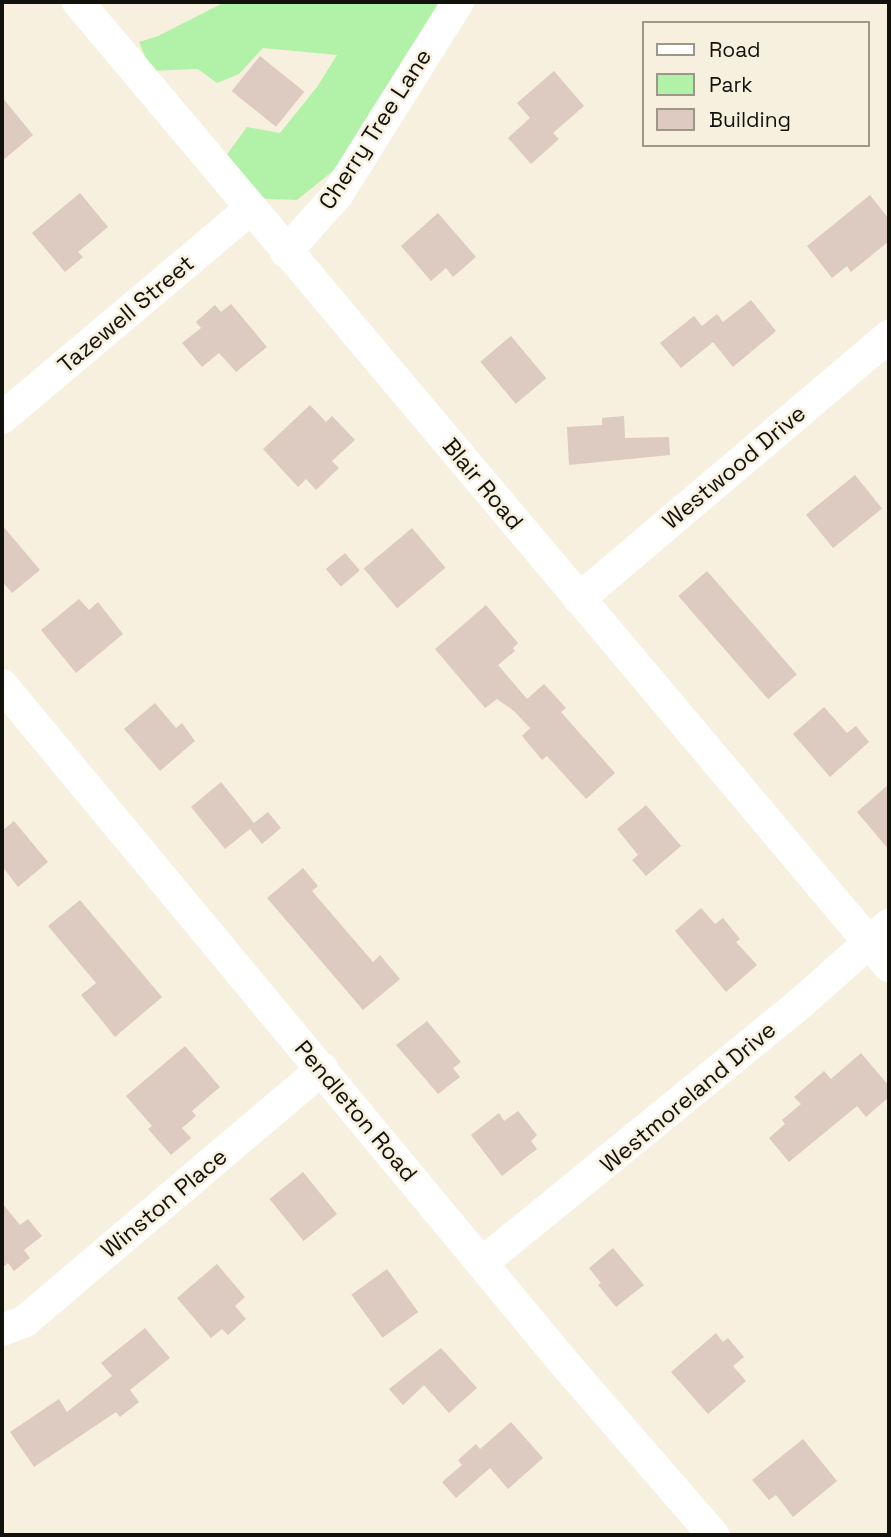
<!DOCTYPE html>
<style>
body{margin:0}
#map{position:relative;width:891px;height:1537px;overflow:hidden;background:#f7f0de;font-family:"Space Grotesk",sans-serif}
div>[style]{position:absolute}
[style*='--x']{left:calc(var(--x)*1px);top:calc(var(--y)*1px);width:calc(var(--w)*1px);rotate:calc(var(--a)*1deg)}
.green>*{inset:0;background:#b2f2a8}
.building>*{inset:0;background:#ddcac1;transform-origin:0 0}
.street>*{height:32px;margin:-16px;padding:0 16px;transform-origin:16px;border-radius:16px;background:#fff}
span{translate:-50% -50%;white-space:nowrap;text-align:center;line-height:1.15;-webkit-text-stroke:5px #f7f0de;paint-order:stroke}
.street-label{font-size:23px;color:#13110b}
.frame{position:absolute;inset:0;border:4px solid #13110b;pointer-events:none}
.legend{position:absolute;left:642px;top:21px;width:228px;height:126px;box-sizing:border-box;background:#f7f0de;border:2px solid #9c978a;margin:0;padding:9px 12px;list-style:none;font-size:21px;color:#13110b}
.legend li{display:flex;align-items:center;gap:14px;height:35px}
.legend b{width:35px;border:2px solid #9c978a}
</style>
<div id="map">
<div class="green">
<i style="clip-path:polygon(225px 2px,452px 2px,344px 162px,297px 200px,247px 198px,225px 157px,247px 127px,280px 133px,317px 87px,337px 55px,263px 48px,239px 74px,217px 83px,198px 69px,151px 71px,139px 42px,158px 36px)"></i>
</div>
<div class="building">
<i style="left:260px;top:56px;width:57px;height:45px;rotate:39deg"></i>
<i style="clip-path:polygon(554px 71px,584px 106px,553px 133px,559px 139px,531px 164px,508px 138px,530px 118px,517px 103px)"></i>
<i style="clip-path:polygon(2px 97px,33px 135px,2px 161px)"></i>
<i style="clip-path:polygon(80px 193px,108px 227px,78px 252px,83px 257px,65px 272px,32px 233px)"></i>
<i style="clip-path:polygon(870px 195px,889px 219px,889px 241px,851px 272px,847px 266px,832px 278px,807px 246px)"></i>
<i style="clip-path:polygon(438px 213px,476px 257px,453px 277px,446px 268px,431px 281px,401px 246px)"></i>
<i style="clip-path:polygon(751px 300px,776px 331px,733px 367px,713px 342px,681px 368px,660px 343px,694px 316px,702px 326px,717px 314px,723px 322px)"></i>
<i style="clip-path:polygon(231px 304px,267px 347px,236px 372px,219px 353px,202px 367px,182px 343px,201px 328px,196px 322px,215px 305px,221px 312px)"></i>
<i style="left:511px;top:336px;width:55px;height:40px;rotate:50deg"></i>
<i style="clip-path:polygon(310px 405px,326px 422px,332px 416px,355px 440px,332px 461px,339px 468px,316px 490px,306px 479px,298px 487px,263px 449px)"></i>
<i style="clip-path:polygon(624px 416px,625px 438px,669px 437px,670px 455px,569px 465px,567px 427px,602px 425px,602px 418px)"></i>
<i style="left:855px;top:475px;width:43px;height:63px;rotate:51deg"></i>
<i style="clip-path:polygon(2px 525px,40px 570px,12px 593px,2px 581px)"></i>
<i style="left:412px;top:528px;width:52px;height:63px;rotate:50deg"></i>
<i style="left:345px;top:553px;width:23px;height:25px;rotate:50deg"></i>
<i style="left:707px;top:571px;width:137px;height:38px;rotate:49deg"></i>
<i style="clip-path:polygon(79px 599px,89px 610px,98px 602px,123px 634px,76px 673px,41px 630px)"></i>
<i style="clip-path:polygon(486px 605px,518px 643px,513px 648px,515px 651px,498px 665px,527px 699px,544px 684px,566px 708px,561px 712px,615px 773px,586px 799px,547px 756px,542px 760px,522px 736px,530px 728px,514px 711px,497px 699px,485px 708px,435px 649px)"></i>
<i style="clip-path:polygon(155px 703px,176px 728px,182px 723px,195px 741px,160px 771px,124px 729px)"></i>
<i style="clip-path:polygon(824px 707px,847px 733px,856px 726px,869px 742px,830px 777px,793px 734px)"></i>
<i style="clip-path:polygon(221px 782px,254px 823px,268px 812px,281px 828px,262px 844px,250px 829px,225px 849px,191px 807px)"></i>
<i style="clip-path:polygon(889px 784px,889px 850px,857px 812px)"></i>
<i style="clip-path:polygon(646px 805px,681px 846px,646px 876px,632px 860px,638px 855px,617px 829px)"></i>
<i style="clip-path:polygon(14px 821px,48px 862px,18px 887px,2px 866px,2px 831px)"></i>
<i style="clip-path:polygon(303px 868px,318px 886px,312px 891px,373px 962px,380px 955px,400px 979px,363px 1010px,267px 898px)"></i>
<i style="clip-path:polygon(80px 900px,162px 997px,115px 1037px,81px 995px,96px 983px,48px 926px)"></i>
<i style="clip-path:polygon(701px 908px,715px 924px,723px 918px,740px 939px,736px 942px,757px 965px,726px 992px,675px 931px)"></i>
<i style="clip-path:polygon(427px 1021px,461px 1062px,453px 1068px,460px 1077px,438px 1094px,396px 1045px)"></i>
<i style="clip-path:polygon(185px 1046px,220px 1087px,192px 1111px,196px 1116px,182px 1128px,191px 1138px,171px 1155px,148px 1129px,152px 1126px,126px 1096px)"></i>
<i style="clip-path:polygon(861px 1053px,889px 1086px,889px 1097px,866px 1117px,857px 1106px,789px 1162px,769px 1138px,785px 1124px,782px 1120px,801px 1104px,794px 1097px,824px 1071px,831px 1079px)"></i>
<i style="clip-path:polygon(518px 1111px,537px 1135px,531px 1141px,537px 1149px,502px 1176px,471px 1135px,499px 1113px,504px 1121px)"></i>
<i style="left:303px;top:1172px;width:54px;height:43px;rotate:51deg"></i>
<i style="clip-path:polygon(2px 1203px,20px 1225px,28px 1219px,42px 1236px,24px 1250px,30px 1258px,14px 1271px,8px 1263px,2px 1268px)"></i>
<i style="clip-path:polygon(613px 1248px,644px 1285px,616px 1307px,598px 1285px,601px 1283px,589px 1268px)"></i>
<i style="clip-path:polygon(217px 1264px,245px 1297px,235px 1306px,246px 1319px,228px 1335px,222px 1329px,211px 1338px,177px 1298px)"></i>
<i style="left:387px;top:1269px;width:53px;height:44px;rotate:54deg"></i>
<i style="clip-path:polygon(145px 1328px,170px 1358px,130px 1390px,139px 1402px,120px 1417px,116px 1412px,34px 1467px,10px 1432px,59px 1399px,67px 1412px,112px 1376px,101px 1363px)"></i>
<i style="clip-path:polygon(716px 1333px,723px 1342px,728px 1338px,744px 1357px,733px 1366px,746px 1381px,708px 1414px,671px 1372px)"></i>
<i style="clip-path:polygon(441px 1348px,477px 1388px,449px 1413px,424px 1385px,403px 1405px,389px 1389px)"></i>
<i style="clip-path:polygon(511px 1422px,543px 1458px,508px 1489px,490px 1468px,456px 1498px,442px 1482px,462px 1465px,458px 1460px,476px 1444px,480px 1449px)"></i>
<i style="clip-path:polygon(803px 1439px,837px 1481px,793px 1517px,776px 1495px,769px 1500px,752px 1480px)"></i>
</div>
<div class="street">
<i style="--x:78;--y:2;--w:1260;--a:49.93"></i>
<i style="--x:286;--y:252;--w:76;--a:-48.2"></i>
<i style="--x:337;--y:195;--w:228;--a:-57.9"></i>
<i style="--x:2;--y:418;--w:324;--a:-40.1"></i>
<i style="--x:579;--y:599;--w:407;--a:-40.3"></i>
<i style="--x:2;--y:685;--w:883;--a:50.33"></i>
<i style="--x:566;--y:1365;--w:225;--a:49.1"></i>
<i style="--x:482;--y:1263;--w:414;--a:-39.2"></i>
<i style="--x:803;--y:1001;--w:115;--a:-41.5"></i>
<i style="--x:2;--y:1330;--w:25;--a:-21"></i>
<i style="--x:25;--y:1321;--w:390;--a:-40.3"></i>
</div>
<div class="street-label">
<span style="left:375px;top:129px;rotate:-57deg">Cherry Tree Lane</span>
<span style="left:126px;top:314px;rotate:-40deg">Tazewell Street</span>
<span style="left:734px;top:467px;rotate:-40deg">Westwood Drive</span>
<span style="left:483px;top:484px;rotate:50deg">Blair Road</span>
<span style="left:688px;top:1097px;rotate:-40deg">Westmoreland Drive</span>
<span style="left:356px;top:1111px;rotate:50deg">Pendleton Road</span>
<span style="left:164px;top:1203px;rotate:-40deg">Winston Place</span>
</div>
<div class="frame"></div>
<ul class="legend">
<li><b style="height:9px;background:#fff"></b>Road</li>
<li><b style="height:19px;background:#b2f2a8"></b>Park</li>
<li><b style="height:19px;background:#ddcac1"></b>Building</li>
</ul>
</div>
